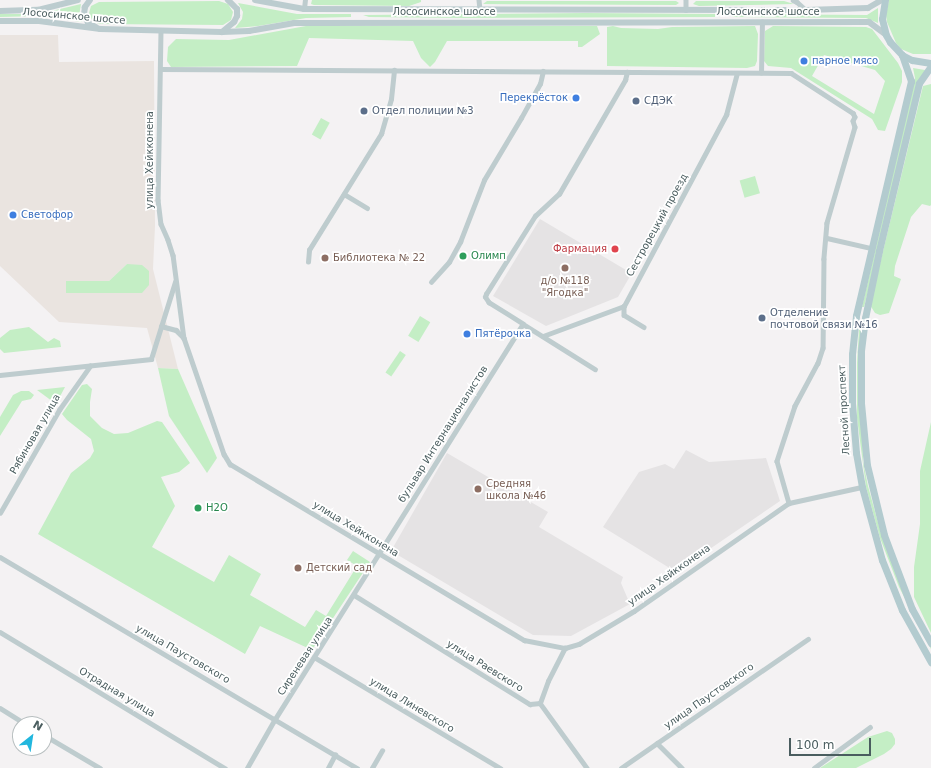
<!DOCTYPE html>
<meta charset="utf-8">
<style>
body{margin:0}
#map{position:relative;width:931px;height:768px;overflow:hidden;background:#f4f2f3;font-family:"DejaVu Sans",sans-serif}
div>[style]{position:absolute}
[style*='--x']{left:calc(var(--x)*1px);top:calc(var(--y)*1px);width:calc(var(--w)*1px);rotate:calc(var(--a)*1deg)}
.commercial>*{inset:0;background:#eae4e0}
.education>*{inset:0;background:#e5e3e4}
.green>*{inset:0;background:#c4eec5;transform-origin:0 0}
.street>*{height:4.5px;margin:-2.25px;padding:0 2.25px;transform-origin:2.25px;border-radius:2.25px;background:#beccce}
.secondary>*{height:6px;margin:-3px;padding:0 3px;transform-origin:3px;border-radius:3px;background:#bccccf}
.primary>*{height:7px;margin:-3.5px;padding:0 3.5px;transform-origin:3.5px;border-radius:3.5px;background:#b3cbcf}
.dots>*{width:11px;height:11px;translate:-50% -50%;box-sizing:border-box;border:2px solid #fff;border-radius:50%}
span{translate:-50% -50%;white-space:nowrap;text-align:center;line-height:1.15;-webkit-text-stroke:3.5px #fff;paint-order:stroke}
.street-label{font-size:10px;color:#4a5d5f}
.shop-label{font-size:10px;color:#366cbe}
.left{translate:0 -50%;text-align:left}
.right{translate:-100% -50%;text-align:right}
.service-label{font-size:10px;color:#4e5e75}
.health-label{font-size:10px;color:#be3a42}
.leisure-label{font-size:10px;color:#27864d}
.education-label{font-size:10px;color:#785e54}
.north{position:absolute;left:12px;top:716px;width:40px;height:40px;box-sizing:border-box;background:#fff;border:1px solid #b7bebf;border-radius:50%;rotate:30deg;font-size:11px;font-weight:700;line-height:16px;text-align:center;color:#4a5d5f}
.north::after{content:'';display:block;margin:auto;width:14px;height:18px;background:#22b7de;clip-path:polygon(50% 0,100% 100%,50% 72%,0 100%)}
.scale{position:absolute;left:789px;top:738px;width:82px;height:18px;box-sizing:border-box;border:2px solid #4a5d5f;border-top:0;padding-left:5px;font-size:12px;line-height:14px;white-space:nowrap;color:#4a5d5f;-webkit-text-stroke:3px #fff;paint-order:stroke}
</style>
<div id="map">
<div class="commercial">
<i style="clip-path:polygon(evenodd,0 35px,58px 35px,59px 62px,154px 61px,155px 226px,153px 269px,178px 369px,158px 368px,147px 328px,59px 322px,0 266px,0 35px,127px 264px,142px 293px,66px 293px,66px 281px,109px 281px,127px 264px)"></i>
</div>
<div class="education">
<i style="clip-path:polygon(540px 219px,626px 270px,629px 278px,618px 297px,546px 326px,493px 296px)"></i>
<i style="clip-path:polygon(686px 450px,709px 462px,766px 458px,780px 501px,676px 572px,603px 527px,639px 472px,665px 464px,674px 469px)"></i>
<i style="clip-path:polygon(447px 453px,548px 512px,539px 527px,623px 577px,621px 583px,630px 604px,571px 636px,533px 635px,391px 551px)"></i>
</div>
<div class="green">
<i style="clip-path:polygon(312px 0,421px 0,421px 2px,409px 6px,314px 5px,311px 4px)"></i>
<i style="clip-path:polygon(889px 0,931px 0,931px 54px,913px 54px,901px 49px,896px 43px,887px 22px,886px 15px)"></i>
<i style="clip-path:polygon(219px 1px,228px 4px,233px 12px,231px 20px,223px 25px,100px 24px,93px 22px,89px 13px,91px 6px,99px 2px)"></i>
<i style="clip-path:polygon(487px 1px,676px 1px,679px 3px,676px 5px,483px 4px)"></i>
<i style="clip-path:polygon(696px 1px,784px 1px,794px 4px,699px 6px,693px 4px)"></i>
<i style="clip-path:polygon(238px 3px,297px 14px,351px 14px,351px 17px,306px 18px,258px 26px,235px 28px,242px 19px,243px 12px)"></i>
<i style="clip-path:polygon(81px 4px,79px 16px,82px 22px,39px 16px,0 17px,0 14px,39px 14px)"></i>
<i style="clip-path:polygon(878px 8px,878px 23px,866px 18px,732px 17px,734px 14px,867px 15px)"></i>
<i style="clip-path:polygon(585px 13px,716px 14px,717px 17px,466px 18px,369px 17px,363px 15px)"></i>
<i style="clip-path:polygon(306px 26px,597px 26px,600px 34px,582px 47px,578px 47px,578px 41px,447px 41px,435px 62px,430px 67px,421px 58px,413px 41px,309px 38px,297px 66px,171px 67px,167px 61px,168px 47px,176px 39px,229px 40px)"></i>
<i style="clip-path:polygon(613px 26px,621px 28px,658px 29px,672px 27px,755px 26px,758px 34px,757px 61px,755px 66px,747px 68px,607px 66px,607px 27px)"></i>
<i style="clip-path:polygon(evenodd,773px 26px,866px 27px,872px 29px,898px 63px,902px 71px,902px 82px,885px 131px,878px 130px,872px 119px,791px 68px,768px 66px,764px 61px,765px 31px,773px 26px,824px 55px,875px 70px,885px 81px,874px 114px,812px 76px,824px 55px)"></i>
<i style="clip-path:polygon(913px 68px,925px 70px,864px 307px,862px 307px,915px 78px)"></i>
<i style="clip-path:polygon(931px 84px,931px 205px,930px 206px,922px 204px,911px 217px,895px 266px,894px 276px,901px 279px,889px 313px,880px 315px,875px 313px,870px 305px,923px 86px)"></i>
<i style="left:321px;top:118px;width:10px;height:19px;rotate:29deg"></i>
<i style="left:755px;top:176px;width:18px;height:16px;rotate:74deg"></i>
<i style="clip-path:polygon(127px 264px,142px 265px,149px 271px,149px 285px,142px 293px,66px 293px,66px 281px,109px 281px)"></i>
<i style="left:420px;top:316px;width:12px;height:23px;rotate:31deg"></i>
<i style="clip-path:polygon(29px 327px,48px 342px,54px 338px,60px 341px,61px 347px,4px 353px,0 349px,0 338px,10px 330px)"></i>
<i style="clip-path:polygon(859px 329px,861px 329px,863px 461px,868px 486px,882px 537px,931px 646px,931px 649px,899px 587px,880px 538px,866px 487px,857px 418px,857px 363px)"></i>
<i style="left:400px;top:351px;width:7px;height:26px;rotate:34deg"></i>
<i style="clip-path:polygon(158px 368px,178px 369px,217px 458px,207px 473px,169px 416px)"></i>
<i style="clip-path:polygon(87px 384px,92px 389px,90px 402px,90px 416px,102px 428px,114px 434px,128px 433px,157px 421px,162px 422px,190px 463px,179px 472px,161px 477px,175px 506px,152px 547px,214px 582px,229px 555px,261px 574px,250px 595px,305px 627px,316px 610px,326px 616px,357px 566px,347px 560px,353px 551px,370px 562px,312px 650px,260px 626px,245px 654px,38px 534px,71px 473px,90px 458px,94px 451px,91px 439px,67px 420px,62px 414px,82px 385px)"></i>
<i style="clip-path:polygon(65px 387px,56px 404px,37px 390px)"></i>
<i style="clip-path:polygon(21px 391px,29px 391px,34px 395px,31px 399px,22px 401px,0 436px,0 417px,13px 395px)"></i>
<i style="clip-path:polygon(931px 422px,931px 633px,914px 597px,914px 567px,920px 524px,920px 471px)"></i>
<i style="clip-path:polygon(887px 731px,892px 733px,895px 739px,895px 744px,891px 749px,884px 754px,856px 768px,820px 768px,868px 737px)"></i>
</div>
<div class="street">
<i style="--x:479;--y:0;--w:10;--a:84"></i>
<i style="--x:686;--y:0;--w:10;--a:90"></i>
<i style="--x:793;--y:0;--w:4;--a:27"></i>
<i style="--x:797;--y:2;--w:12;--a:42"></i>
<i style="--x:304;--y:9;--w:9;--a:-84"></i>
<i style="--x:161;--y:31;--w:169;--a:91"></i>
<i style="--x:158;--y:200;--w:24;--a:83"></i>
<i style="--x:161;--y:224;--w:17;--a:66"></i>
<i style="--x:168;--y:240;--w:16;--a:72"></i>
<i style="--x:173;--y:255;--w:84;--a:82.5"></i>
<i style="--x:184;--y:338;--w:123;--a:71"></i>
<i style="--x:224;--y:454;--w:12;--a:59"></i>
<i style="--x:230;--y:464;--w:343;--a:30.9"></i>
<i style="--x:524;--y:640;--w:42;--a:11"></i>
<i style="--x:565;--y:648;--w:15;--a:-16"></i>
<i style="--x:579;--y:644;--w:64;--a:-31"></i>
<i style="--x:634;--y:611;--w:189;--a:-34.9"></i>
<i style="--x:789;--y:503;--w:75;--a:-12.4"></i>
<i style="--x:160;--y:69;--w:631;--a:0.36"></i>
<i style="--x:791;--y:73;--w:74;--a:32.8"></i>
<i style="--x:853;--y:113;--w:4;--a:63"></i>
<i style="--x:855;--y:117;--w:4;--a:117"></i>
<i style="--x:853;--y:121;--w:6;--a:72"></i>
<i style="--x:855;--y:127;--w:100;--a:106.3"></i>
<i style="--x:827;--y:223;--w:36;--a:95"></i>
<i style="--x:824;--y:259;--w:89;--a:90.6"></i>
<i style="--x:823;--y:348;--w:16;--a:108"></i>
<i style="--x:818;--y:363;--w:49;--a:118.1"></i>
<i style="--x:795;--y:406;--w:58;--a:108.1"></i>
<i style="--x:777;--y:461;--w:44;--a:74.1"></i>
<i style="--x:761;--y:73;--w:51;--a:-88.9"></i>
<i style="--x:344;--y:194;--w:27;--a:31"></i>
<i style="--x:827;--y:238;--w:45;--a:12.8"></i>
<i style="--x:308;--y:262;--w:12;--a:-85"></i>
<i style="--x:309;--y:250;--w:137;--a:-58.2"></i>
<i style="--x:381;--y:134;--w:36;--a:-74"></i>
<i style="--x:391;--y:99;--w:29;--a:-84"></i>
<i style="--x:431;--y:282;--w:27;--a:-48"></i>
<i style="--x:449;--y:262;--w:23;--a:-61"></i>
<i style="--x:460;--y:242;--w:66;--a:-68.8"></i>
<i style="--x:484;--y:180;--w:72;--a:-59.2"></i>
<i style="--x:521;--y:118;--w:39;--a:-61"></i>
<i style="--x:540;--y:84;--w:13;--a:-77"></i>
<i style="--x:624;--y:306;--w:9;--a:90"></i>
<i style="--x:624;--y:315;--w:23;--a:31"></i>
<i style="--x:523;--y:324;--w:40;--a:-148"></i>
<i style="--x:489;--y:303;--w:7;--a:-124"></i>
<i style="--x:485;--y:297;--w:3;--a:-72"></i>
<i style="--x:486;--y:294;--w:92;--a:-57.9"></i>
<i style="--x:535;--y:216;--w:33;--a:-43"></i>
<i style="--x:559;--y:194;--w:132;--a:-59.9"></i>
<i style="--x:625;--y:80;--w:8;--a:-76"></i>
<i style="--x:161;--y:326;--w:16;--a:15"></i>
<i style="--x:176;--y:330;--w:11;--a:45"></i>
<i style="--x:543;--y:336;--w:86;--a:-20.3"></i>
<i style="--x:624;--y:306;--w:217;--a:-61.9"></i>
<i style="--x:726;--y:115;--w:43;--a:-75.3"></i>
<i style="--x:0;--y:375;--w:152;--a:-6"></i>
<i style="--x:151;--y:359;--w:81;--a:-72.7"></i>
<i style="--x:0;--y:513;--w:119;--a:-60.2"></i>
<i style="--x:59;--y:410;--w:54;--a:-54.8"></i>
<i style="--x:0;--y:557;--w:415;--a:30.6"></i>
<i style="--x:354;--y:595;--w:207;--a:31.8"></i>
<i style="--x:530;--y:704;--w:10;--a:-6"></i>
<i style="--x:540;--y:703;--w:80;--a:54.1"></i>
<i style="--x:0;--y:632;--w:263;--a:31.2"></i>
<i style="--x:314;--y:657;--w:217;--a:30.8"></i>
<i style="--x:540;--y:703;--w:23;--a:-70"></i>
<i style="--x:548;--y:681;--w:37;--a:-63"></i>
<i style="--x:0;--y:708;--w:31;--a:32"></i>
<i style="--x:44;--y:735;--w:65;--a:30.5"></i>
<i style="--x:657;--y:743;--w:35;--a:45"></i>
<i style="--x:247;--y:768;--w:56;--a:-60.3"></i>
<i style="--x:275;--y:719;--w:466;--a:-57.9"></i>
<i style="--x:523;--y:324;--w:85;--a:32"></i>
<i style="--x:328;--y:768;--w:15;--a:-62"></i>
<i style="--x:372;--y:768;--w:20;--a:-60"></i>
<i style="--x:621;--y:768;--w:227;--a:-34.6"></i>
<i style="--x:814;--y:768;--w:69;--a:-36.2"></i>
</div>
<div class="secondary">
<i style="--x:90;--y:0;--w:9;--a:126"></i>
<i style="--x:85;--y:7;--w:7;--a:98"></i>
<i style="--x:84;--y:14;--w:10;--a:66"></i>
<i style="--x:88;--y:23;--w:9;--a:27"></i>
<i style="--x:255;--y:0;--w:50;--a:10.4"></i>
<i style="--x:304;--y:9;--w:502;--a:0.11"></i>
<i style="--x:806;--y:10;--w:62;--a:-1.8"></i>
<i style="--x:868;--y:8;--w:16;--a:-30"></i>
<i style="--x:0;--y:11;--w:38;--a:-2"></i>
<i style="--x:38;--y:10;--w:41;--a:-14"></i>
<i style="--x:0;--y:21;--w:39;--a:0"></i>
<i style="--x:39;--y:21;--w:62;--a:7.5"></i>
<i style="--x:100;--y:29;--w:122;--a:1.4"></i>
<i style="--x:222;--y:32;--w:27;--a:-2"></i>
<i style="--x:249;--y:31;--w:46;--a:-10.1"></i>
<i style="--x:294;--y:23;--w:18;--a:0"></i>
<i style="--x:312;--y:23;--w:550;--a:-0.1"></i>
<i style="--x:862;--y:22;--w:7;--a:0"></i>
<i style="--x:869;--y:22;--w:21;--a:37"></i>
<i style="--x:222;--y:32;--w:16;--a:-40"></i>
<i style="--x:234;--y:22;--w:7;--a:-63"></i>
<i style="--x:237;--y:16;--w:7;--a:-90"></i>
<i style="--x:237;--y:9;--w:13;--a:-135"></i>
</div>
<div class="primary">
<i style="--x:885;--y:0;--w:19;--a:99"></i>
<i style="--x:882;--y:19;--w:16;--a:76"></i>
<i style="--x:886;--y:35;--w:8;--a:60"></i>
<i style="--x:890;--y:42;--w:18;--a:47"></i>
<i style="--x:902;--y:55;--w:11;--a:27"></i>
<i style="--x:912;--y:60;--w:19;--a:9"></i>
<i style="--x:902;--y:55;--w:28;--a:71"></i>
<i style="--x:911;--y:81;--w:241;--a:103.2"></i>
<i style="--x:856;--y:316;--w:38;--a:96"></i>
<i style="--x:852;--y:354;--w:49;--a:90"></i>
<i style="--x:852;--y:403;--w:50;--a:85.4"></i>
<i style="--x:856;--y:453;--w:35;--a:80"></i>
<i style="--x:862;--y:487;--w:76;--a:74.7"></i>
<i style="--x:882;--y:560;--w:54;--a:68.2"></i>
<i style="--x:902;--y:610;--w:60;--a:60.9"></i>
<i style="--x:931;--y:66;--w:21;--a:125"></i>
<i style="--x:919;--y:83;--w:173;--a:103.4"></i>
<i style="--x:879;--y:251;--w:68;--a:101.8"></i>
<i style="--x:865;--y:318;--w:34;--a:97"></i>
<i style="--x:861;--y:352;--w:51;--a:90"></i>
<i style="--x:861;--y:403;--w:62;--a:84.5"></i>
<i style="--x:867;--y:465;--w:72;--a:76.3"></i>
<i style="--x:884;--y:535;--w:79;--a:69.3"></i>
<i style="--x:912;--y:609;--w:39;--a:61"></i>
</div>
<div class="dots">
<i style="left:804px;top:61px;background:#3f7fe0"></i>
<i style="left:576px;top:98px;background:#3f7fe0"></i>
<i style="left:636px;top:101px;background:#5c6f8a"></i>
<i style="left:364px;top:111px;background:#5c6f8a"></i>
<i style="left:13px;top:215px;background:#3f7fe0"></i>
<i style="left:615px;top:249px;background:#e0444e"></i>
<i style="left:463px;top:256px;background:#2e9e5b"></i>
<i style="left:325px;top:258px;background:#8d6e63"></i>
<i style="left:565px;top:268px;background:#8d6e63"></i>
<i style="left:762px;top:318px;background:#5c6f8a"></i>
<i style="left:467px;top:334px;background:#3f7fe0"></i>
<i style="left:478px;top:489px;background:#8d6e63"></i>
<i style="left:198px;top:508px;background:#2e9e5b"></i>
<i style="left:298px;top:568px;background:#8d6e63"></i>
</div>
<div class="street-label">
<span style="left:444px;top:12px">Лососинское шоссе</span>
<span style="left:768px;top:12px">Лососинское шоссе</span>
<span style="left:74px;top:16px;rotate:5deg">Лососинское шоссе</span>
<span style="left:150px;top:160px;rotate:-90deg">улица Хейкконена</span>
<span style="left:657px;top:225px;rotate:-61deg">Сестрорецкий проезд</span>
<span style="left:844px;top:410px;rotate:-93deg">Лесной проспект</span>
<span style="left:35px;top:434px;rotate:-60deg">Рябиновая улица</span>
<span style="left:443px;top:434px;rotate:-58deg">бульвар Интернационалистов</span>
<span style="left:356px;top:529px;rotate:31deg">улица Хейкконена</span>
<span style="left:669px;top:575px;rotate:-35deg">улица Хейкконена</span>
<span style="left:183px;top:654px;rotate:30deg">улица Паустовского</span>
<span style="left:305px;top:656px;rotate:-57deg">Сиреневая улица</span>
<span style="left:485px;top:666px;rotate:32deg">улица Раевского</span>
<span style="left:117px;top:692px;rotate:31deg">Отрадная улица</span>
<span style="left:709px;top:696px;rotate:-35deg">улица Паустовского</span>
<span style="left:412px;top:705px;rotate:31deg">улица Линевского</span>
</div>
<div class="shop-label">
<span class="left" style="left:812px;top:61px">парное мясо</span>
<span class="right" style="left:568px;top:98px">Перекрёсток</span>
<span class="left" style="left:21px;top:215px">Светофор</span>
<span class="left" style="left:475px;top:334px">Пятёрочка</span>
</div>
<div class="service-label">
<span class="left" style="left:644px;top:101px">СДЭК</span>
<span class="left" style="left:372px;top:111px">Отдел полиции №3</span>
<span class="left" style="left:770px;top:318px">Отделение<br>почтовой связи №16</span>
</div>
<div class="health-label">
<span class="right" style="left:607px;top:249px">Фармация</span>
</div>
<div class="leisure-label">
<span class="left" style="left:471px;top:256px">Олимп</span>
<span class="left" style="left:206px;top:508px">H2O</span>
</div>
<div class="education-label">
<span class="left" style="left:333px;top:258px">Библиотека № 22</span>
<span style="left:565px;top:286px">д/о №118<br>"Ягодка"</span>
<span class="left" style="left:486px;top:489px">Средняя<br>школа №46</span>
<span class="left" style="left:306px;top:568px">Детский сад</span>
</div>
<div class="north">N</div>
<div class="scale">100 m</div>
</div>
